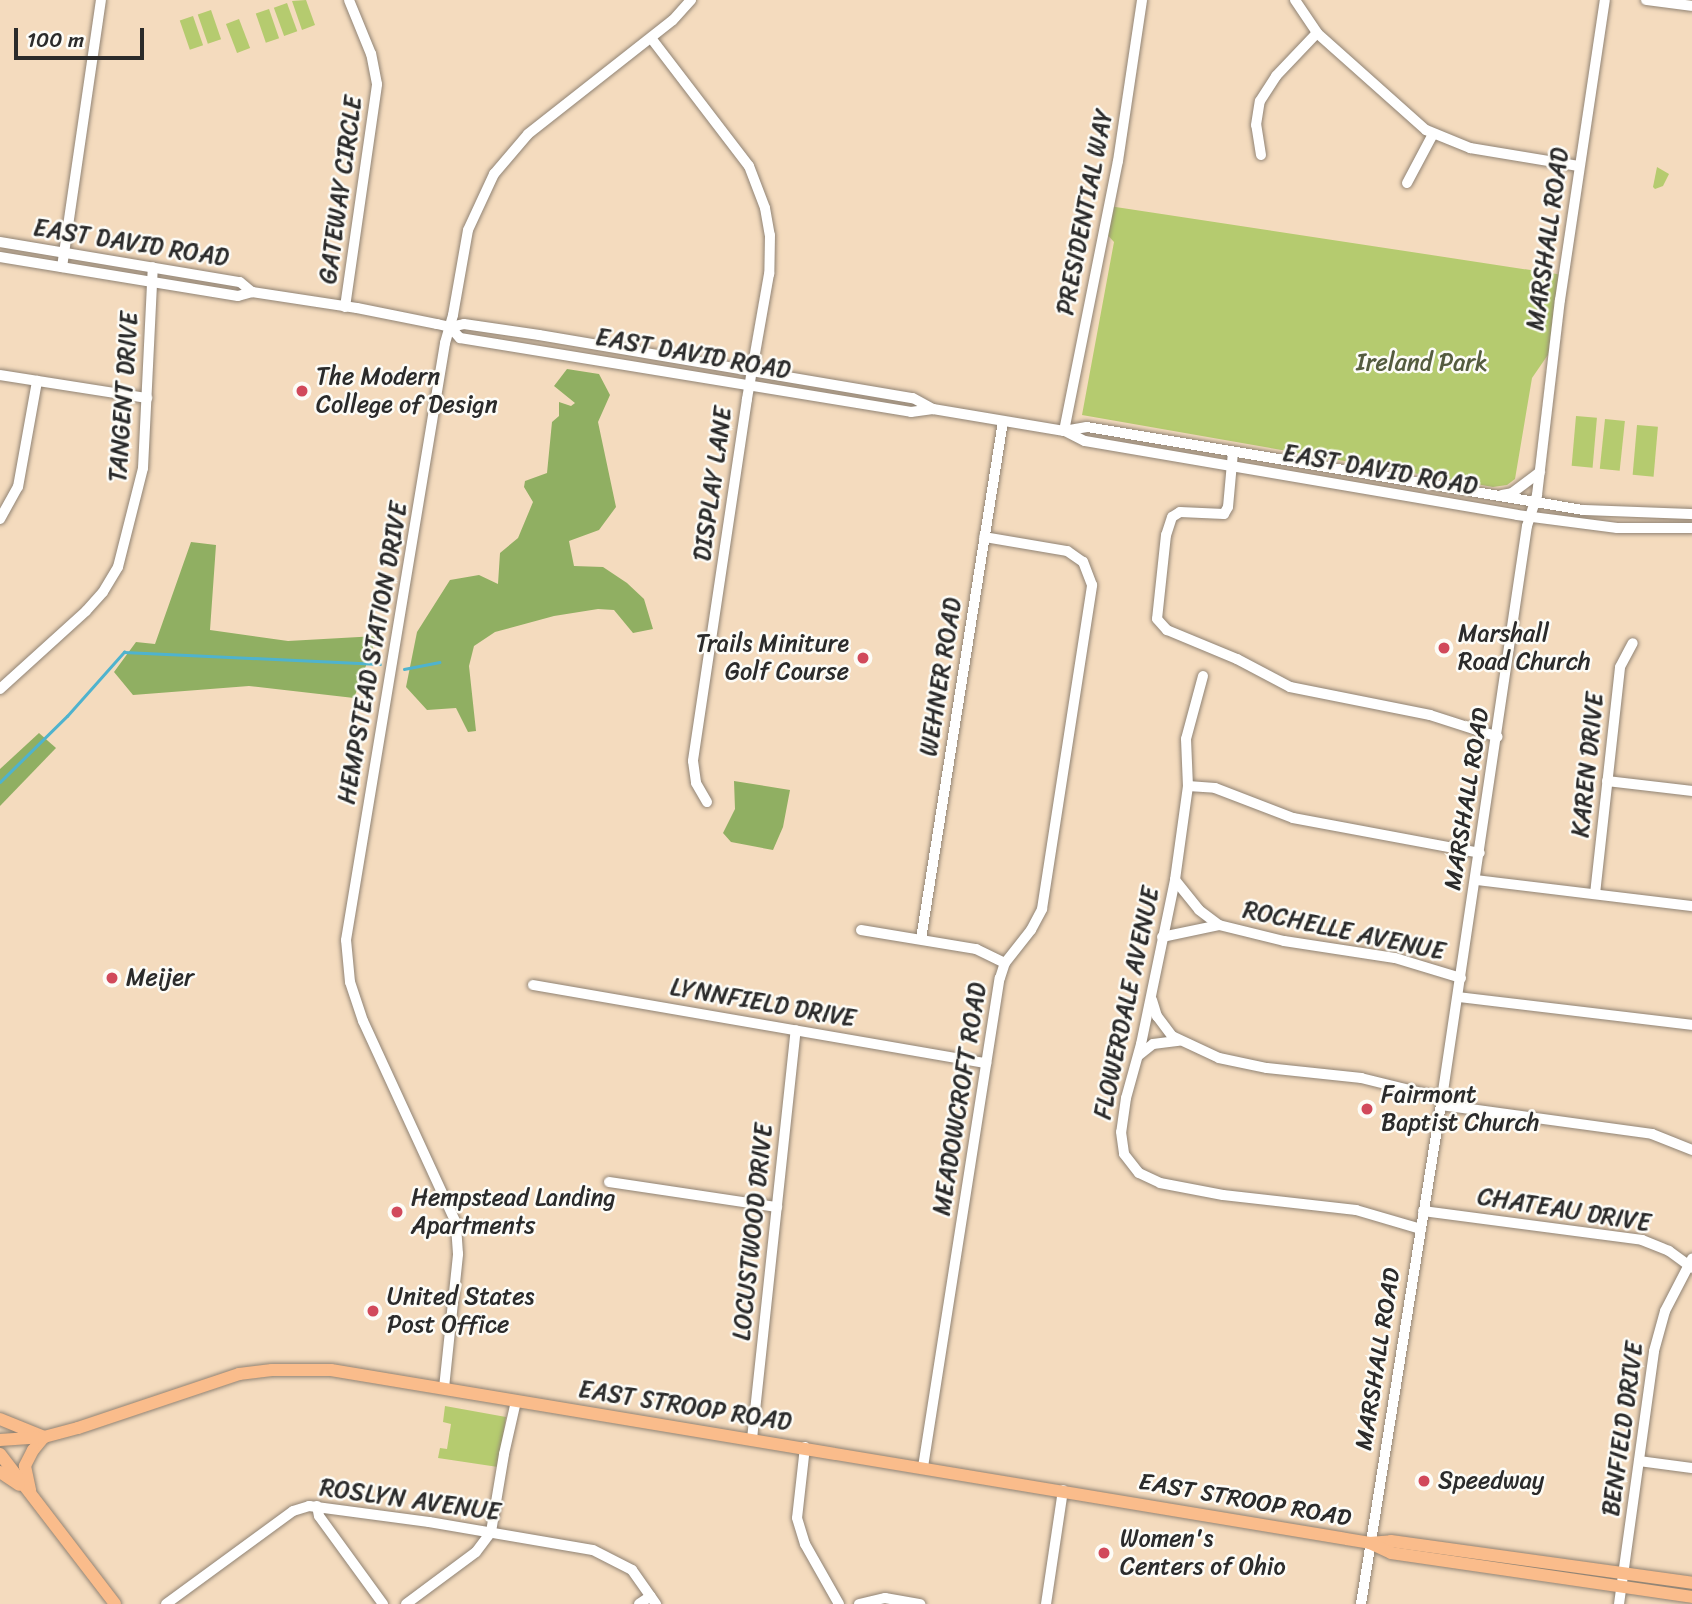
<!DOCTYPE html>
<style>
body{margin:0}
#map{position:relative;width:1692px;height:1604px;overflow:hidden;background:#f4dbbe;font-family:Sriracha,sans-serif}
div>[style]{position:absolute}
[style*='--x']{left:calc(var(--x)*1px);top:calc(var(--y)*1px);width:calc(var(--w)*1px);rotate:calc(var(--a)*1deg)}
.green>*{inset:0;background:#b5cb6f;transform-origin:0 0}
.forest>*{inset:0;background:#90af62}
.stream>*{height:2.5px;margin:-1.25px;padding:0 1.25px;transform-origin:1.25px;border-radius:1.25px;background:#4fb3ce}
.roads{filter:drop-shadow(0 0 2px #908374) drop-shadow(0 0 2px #908374)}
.minor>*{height:10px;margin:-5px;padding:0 5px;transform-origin:5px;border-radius:5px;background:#fff}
.major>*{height:12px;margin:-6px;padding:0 6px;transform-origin:6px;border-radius:6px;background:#fabc8b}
.dots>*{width:19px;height:19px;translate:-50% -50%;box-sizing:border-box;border:4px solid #fdfcf7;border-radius:50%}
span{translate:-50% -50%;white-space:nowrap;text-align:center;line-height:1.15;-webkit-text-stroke:5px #fdfcf7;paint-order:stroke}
.street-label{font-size:24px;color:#2b2b2b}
.park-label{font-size:24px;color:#545b3f}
.poi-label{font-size:24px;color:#2b2b2b}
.left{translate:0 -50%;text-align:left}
.right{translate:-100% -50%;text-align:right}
.scale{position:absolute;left:14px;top:28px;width:130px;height:32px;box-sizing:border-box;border:4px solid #2b2b2b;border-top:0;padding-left:9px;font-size:21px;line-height:24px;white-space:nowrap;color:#2b2b2b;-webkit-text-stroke:5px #fdfcf7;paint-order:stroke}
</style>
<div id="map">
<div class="green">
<i style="clip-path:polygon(306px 0,315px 25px,302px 30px,292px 1px)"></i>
<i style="left:287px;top:3px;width:30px;height:14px;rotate:70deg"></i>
<i style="left:269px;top:9px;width:31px;height:14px;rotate:71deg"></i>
<i style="left:211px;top:10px;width:31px;height:14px;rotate:71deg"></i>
<i style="left:193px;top:16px;width:31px;height:14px;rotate:71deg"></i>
<i style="left:239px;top:19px;width:31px;height:14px;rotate:69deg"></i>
<i style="clip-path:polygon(1657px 167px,1669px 174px,1663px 186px,1655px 189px,1653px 187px)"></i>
<i style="clip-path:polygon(1109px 206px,1563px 275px,1554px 346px,1532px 378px,1515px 479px,1507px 485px,1493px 487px,1082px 415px,1114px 242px,1104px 231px)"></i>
<i style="left:1576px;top:416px;width:21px;height:50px;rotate:5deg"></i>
<i style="left:1605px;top:419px;width:20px;height:50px;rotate:6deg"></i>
<i style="left:1637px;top:425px;width:21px;height:50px;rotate:5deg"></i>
<i style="clip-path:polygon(445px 1406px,506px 1417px,498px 1467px,438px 1458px,440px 1448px,447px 1449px,451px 1424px,443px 1422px)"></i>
</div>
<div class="forest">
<i style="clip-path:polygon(567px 369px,599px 374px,610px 395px,598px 422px,616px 507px,599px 530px,569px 541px,574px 566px,603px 567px,627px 583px,644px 599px,653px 629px,633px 633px,614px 610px,598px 609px,554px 616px,495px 632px,474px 646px,469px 666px,476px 731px,468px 732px,456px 708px,427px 710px,406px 687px,417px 632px,450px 580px,479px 575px,498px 584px,500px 553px,518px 538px,533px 502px,524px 487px,525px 481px,547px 473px,552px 422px,559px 416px,559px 402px,571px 406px,575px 403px,554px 386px)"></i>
<i style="clip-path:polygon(191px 542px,216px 545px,210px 630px,288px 641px,377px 636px,354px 698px,249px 686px,133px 695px,114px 672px,136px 642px,155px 644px)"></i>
<i style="clip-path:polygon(39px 733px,56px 748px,0 806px,0 769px)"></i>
<i style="clip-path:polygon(734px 781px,790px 790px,783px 827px,773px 850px,731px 842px,723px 833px,735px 809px)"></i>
</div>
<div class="stream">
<i style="--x:404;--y:669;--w:36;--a:-11"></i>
<i style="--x:0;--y:782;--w:94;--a:-44.6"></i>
<i style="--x:67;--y:716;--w:86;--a:-48.3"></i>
<i style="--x:124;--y:652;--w:256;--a:2.7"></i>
</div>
<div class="roads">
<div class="minor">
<i style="--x:1295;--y:0;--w:40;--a:56"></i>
<i style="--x:1317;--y:33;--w:146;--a:41.7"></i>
<i style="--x:1426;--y:130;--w:48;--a:22.2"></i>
<i style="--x:1470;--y:148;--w:110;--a:9.4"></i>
<i style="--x:1646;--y:0;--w:46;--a:7.4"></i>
<i style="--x:651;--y:38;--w:161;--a:52.6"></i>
<i style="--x:749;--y:166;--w:45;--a:69.1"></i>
<i style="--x:765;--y:208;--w:27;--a:80"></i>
<i style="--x:770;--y:235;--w:39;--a:91"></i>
<i style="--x:769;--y:274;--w:127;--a:100"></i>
<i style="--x:747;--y:399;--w:366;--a:98.5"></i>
<i style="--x:693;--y:761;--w:22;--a:82"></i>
<i style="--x:696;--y:783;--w:22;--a:60"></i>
<i style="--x:1261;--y:155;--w:30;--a:-99"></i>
<i style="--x:1256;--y:125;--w:24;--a:-81"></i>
<i style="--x:1260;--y:101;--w:30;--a:-57"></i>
<i style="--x:1276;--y:76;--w:59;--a:-46.4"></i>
<i style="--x:1407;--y:183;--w:55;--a:-62"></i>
<i style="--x:0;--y:242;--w:243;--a:9.5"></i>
<i style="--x:240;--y:282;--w:16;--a:40"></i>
<i style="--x:0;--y:257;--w:241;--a:9.3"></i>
<i style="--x:238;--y:296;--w:15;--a:-16"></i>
<i style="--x:252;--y:292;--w:106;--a:8.7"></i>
<i style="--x:357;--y:308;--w:82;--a:11.3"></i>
<i style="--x:437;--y:324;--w:13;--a:13"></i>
<i style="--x:450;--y:327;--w:15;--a:48"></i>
<i style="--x:460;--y:338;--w:457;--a:9.3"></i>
<i style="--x:911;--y:412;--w:22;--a:-8"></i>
<i style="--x:933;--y:409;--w:133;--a:9.5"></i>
<i style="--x:1064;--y:431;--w:23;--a:-10"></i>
<i style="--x:1087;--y:427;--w:503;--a:9.5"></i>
<i style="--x:1583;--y:510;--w:109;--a:2.1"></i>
<i style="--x:62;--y:267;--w:270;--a:-81.7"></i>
<i style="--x:345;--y:307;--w:225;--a:-81.8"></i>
<i style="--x:377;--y:84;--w:31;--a:-101"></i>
<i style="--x:371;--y:54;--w:58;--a:-112.2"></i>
<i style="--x:450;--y:327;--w:14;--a:-12"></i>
<i style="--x:464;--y:324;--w:76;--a:8.3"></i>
<i style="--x:539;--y:335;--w:379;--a:9.6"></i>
<i style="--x:913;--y:398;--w:23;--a:29"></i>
<i style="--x:0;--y:375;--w:149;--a:8.9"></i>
<i style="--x:1064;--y:431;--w:275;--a:-78.7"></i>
<i style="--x:1118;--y:161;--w:163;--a:-81.5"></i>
<i style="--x:1065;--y:431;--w:22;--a:27"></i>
<i style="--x:1085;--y:441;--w:438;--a:9.7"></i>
<i style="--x:1517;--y:515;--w:101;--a:7.4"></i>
<i style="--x:1617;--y:528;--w:75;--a:0"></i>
<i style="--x:1233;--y:452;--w:55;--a:95.2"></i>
<i style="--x:1228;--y:507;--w:8;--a:120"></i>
<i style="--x:1224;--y:514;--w:44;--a:-177.4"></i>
<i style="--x:1180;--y:512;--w:9;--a:148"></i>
<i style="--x:1172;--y:517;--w:19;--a:108"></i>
<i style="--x:1166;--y:535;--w:84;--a:96.1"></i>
<i style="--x:1157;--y:619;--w:15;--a:48"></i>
<i style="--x:1167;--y:630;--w:76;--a:22.5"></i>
<i style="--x:1237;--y:659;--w:60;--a:27.8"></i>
<i style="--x:1290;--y:687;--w:143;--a:11.3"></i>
<i style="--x:1430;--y:715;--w:71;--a:17.9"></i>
<i style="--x:1502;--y:495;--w:10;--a:-11"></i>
<i style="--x:1512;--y:493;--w:35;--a:-37"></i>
<i style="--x:0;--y:519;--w:37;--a:-61"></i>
<i style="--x:18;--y:487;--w:108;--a:-79.8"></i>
<i style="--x:1203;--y:676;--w:65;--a:105.1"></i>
<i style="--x:1186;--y:739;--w:47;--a:87.6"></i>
<i style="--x:1188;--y:786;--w:95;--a:97.9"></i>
<i style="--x:1175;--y:880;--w:167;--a:101.7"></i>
<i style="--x:1141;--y:1044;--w:56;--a:105.5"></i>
<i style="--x:1126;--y:1098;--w:34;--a:98"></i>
<i style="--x:1121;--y:1132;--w:22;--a:82"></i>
<i style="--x:1124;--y:1154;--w:24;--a:52"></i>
<i style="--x:1139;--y:1173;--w:23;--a:25"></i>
<i style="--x:1160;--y:1183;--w:64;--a:10.8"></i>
<i style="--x:1223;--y:1195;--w:134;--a:6.4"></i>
<i style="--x:1356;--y:1210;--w:68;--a:16.3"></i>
<i style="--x:0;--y:689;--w:116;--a:-42.2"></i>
<i style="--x:86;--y:611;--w:25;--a:-48"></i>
<i style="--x:103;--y:592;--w:29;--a:-59"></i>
<i style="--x:118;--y:567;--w:102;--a:-75.8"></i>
<i style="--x:143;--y:468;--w:201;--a:-87.2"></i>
<i style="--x:1607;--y:781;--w:86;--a:6.7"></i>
<i style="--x:1188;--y:786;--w:27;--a:4"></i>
<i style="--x:1215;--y:788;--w:84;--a:21"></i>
<i style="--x:1293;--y:818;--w:190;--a:10.6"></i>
<i style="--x:1175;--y:880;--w:38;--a:51"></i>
<i style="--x:1199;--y:910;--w:25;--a:37"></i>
<i style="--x:1219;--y:925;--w:67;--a:13.8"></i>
<i style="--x:1284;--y:941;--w:112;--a:8.7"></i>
<i style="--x:1395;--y:958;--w:69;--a:16.9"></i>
<i style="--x:1476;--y:880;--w:218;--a:6.9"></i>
<i style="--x:1595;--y:894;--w:228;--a:-83.7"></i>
<i style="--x:1620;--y:667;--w:27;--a:-62"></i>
<i style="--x:861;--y:930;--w:117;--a:9.4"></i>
<i style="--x:976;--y:949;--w:32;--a:26"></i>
<i style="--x:1162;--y:937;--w:58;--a:-11.9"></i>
<i style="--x:921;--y:939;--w:524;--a:-81"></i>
<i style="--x:533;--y:985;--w:460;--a:9.8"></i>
<i style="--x:1458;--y:997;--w:236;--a:6.8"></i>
<i style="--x:1152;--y:1000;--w:17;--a:73"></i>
<i style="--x:1157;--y:1016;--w:25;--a:53"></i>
<i style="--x:1172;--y:1036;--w:52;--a:25.1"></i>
<i style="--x:1219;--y:1058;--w:49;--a:11.8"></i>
<i style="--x:1267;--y:1068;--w:95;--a:6.1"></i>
<i style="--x:1361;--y:1078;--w:83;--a:13.9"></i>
<i style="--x:1139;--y:1055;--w:18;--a:-38"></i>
<i style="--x:1153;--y:1044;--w:26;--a:-7"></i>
<i style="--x:1441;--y:1105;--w:213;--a:7.8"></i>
<i style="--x:1652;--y:1134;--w:43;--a:21.8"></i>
<i style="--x:609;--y:1182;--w:170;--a:8.5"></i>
<i style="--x:1423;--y:1211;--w:221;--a:7.5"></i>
<i style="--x:1642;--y:1240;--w:29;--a:22"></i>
<i style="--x:1669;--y:1251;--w:29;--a:36"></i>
<i style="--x:444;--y:1388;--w:135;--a:-84"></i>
<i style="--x:458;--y:1254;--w:31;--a:-94"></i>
<i style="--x:456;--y:1223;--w:222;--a:-114.7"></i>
<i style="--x:363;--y:1021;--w:41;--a:-108.4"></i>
<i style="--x:350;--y:982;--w:42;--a:-95.4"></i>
<i style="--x:346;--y:940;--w:605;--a:-80.58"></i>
<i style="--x:445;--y:343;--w:29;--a:-74"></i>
<i style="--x:453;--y:315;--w:86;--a:-80"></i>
<i style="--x:468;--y:230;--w:62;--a:-65.1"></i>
<i style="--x:494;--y:174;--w:52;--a:-49.6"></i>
<i style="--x:528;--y:134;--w:184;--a:-38.2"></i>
<i style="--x:673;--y:20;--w:27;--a:-48"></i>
<i style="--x:752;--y:1439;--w:411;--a:-83.9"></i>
<i style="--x:805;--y:1447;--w:71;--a:96.4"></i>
<i style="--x:797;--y:1518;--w:27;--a:73"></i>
<i style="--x:805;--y:1544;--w:69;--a:60.5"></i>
<i style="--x:1639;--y:1461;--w:53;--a:7.5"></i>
<i style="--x:923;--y:1467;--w:495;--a:-81.1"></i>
<i style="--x:1000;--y:978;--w:16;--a:-72"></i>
<i style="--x:1005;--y:963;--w:42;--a:-51.8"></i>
<i style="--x:1031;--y:930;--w:24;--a:-62"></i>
<i style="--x:1042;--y:909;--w:328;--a:-81.2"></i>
<i style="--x:1092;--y:585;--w:25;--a:-111"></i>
<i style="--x:1083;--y:562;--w:19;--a:-145"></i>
<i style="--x:1067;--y:551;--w:84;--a:-170.4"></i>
<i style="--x:317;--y:1506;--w:10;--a:79"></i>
<i style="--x:319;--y:1516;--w:109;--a:54"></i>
<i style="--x:166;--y:1604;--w:157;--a:-36.2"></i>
<i style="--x:293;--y:1511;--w:17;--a:-17"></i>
<i style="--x:309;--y:1506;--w:121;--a:7.6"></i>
<i style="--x:429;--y:1522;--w:166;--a:9.7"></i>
<i style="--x:593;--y:1550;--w:44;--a:27.1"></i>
<i style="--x:632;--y:1570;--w:42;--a:54.8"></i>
<i style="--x:406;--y:1604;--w:87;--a:-36.6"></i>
<i style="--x:476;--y:1552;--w:25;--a:-53"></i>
<i style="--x:491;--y:1532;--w:79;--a:-80.5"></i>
<i style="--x:504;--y:1454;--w:54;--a:-77.2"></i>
<i style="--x:639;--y:1604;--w:14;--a:-34"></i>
<i style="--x:859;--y:1604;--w:27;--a:-13"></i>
<i style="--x:885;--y:1598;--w:36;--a:10"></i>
<i style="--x:1046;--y:1604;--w:115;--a:-81.5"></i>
<i style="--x:1361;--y:1604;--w:512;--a:-80.91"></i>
<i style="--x:1442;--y:1098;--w:578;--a:-81.55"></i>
<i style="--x:1527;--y:526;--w:33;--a:-72"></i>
<i style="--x:1537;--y:495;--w:196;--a:-83.3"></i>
<i style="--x:1560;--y:300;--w:303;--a:-81.5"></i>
<i style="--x:1619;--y:1604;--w:255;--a:-82.1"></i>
<i style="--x:1654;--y:1351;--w:41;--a:-74.6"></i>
<i style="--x:1665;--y:1311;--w:59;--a:-62.6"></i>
</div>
<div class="major">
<i style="--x:0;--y:1419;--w:48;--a:22.2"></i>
<i style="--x:44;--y:1437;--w:17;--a:130"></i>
<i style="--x:33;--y:1450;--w:18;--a:117"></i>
<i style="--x:25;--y:1466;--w:25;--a:78"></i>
<i style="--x:0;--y:1440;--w:44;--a:-3.9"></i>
<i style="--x:44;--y:1437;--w:35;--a:-15"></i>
<i style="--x:78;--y:1428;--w:170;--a:-18.5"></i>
<i style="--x:239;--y:1374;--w:33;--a:-7"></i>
<i style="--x:272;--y:1370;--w:59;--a:0"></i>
<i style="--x:331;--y:1370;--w:1053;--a:9.45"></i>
<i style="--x:1370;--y:1543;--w:21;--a:-5"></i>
<i style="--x:1391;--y:1541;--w:304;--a:7.9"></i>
<i style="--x:0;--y:1454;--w:189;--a:52.5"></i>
<i style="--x:0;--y:1472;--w:23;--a:34"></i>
<i style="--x:1370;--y:1543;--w:23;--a:25"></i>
<i style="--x:1391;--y:1553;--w:304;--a:8.3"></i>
</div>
</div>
<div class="dots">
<i style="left:302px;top:391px;background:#d1495b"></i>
<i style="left:1444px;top:648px;background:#d1495b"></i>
<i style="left:863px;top:658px;background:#d1495b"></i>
<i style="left:112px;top:978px;background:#d1495b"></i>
<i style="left:1367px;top:1109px;background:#d1495b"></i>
<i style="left:397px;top:1212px;background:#d1495b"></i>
<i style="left:373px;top:1311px;background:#d1495b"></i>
<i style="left:1424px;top:1481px;background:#d1495b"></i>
<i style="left:1104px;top:1553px;background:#d1495b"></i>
</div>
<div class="street-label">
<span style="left:341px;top:190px;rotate:-82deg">GATEWAY CIRCLE</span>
<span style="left:1085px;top:212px;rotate:-79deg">PRESIDENTIAL WAY</span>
<span style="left:1548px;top:239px;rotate:-82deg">MARSHALL ROAD</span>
<span style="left:131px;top:243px;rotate:9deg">EAST DAVID ROAD</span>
<span style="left:693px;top:354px;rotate:10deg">EAST DAVID ROAD</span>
<span style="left:124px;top:397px;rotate:-86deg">TANGENT DRIVE</span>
<span style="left:1380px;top:470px;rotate:10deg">EAST DAVID ROAD</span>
<span style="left:713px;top:484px;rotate:-82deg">DISPLAY LANE</span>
<span style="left:373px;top:653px;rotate:-80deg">HEMPSTEAD STATION DRIVE</span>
<span style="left:941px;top:677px;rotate:-81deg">WEHNER ROAD</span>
<span style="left:1588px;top:765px;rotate:-84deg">KAREN DRIVE</span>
<span style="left:1467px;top:799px;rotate:-81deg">MARSHALL ROAD</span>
<span style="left:1344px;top:931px;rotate:12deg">ROCHELLE AVENUE</span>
<span style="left:763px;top:1003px;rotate:10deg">LYNNFIELD DRIVE</span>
<span style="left:1127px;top:1003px;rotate:-78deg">FLOWERDALE AVENUE</span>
<span style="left:960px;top:1099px;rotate:-81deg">MEADOWCROFT ROAD</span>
<span style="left:1564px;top:1210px;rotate:9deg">CHATEAU DRIVE</span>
<span style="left:753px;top:1232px;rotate:-84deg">LOCUSTWOOD DRIVE</span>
<span style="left:1378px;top:1359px;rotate:-81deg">MARSHALL ROAD</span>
<span style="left:685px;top:1406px;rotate:9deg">EAST STROOP ROAD</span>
<span style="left:1623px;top:1429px;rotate:-82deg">BENFIELD DRIVE</span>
<span style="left:410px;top:1500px;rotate:8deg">ROSLYN AVENUE</span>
<span style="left:1245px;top:1500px;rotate:10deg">EAST STROOP ROAD</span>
</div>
<div class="park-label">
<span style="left:1422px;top:363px">Ireland Park</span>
</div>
<div class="poi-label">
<span class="left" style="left:316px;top:391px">The Modern<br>College of Design</span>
<span class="left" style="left:1458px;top:648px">Marshall<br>Road Church</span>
<span class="right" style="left:849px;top:658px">Trails Miniture<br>Golf Course</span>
<span class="left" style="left:126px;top:978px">Meijer</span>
<span class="left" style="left:1381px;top:1109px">Fairmont<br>Baptist Church</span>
<span class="left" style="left:411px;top:1212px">Hempstead Landing<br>Apartments</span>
<span class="left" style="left:387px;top:1311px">United States<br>Post Office</span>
<span class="left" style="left:1438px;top:1481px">Speedway</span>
<span class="left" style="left:1120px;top:1553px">Women's<br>Centers of Ohio</span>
</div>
<div class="scale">100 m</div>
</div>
